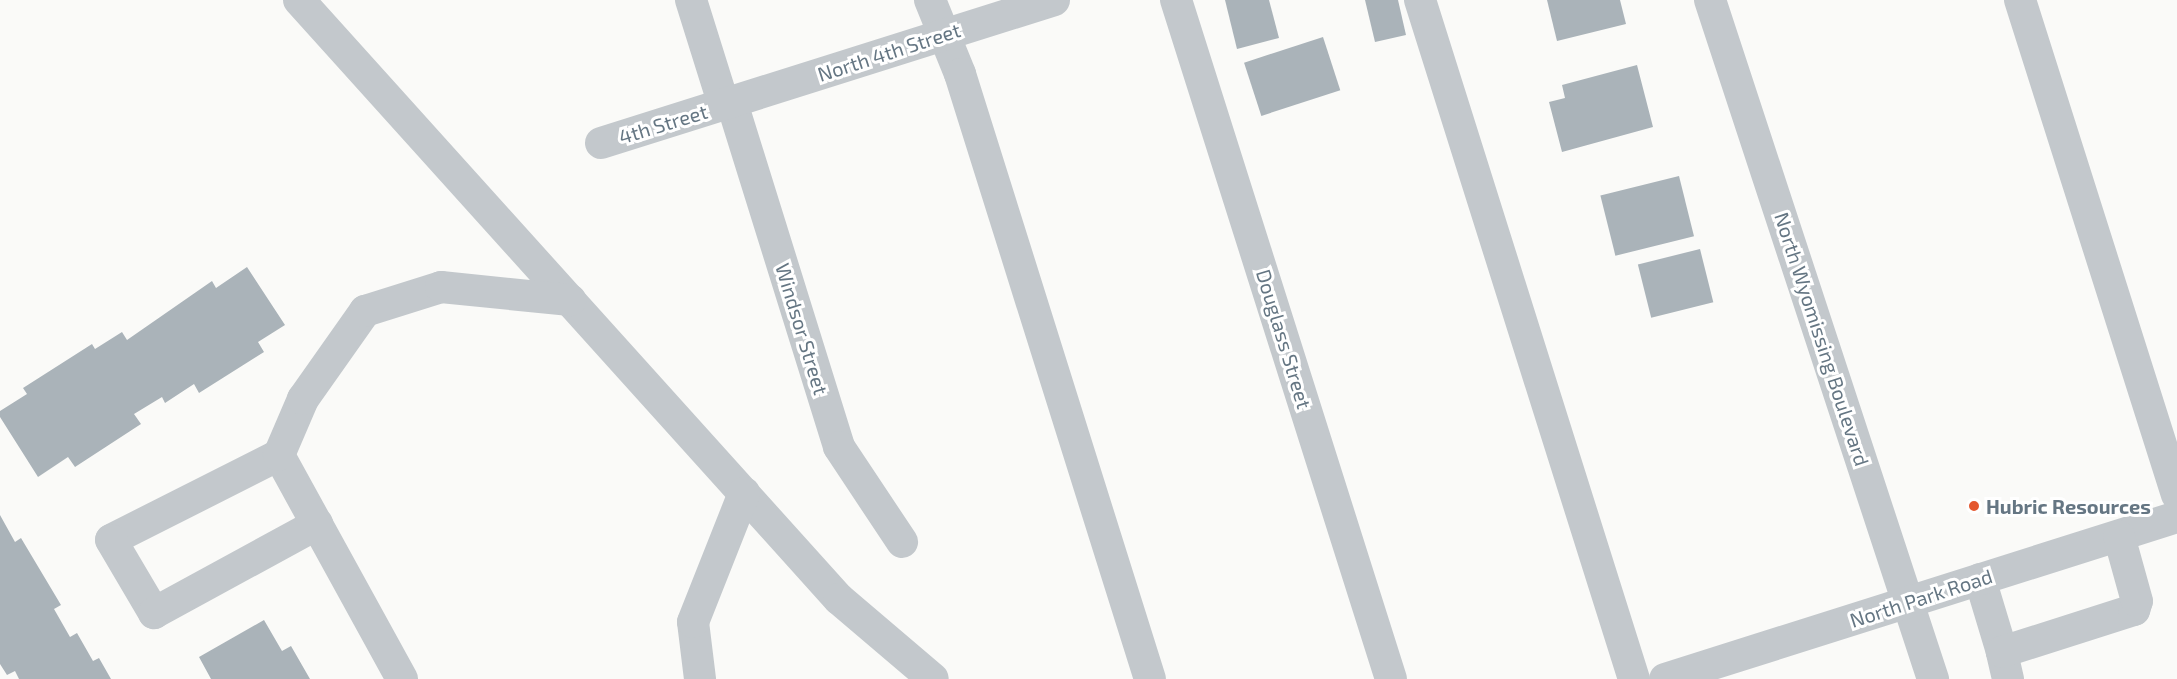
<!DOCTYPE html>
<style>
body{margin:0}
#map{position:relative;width:2177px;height:679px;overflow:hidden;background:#fafaf8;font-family:"Exo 2",sans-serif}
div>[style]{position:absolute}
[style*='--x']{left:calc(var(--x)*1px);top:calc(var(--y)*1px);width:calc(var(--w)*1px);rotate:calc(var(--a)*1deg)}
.building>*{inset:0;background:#aab3b9;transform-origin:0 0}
.minor>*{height:32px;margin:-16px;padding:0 16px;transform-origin:16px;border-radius:16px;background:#c3c8cc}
.dots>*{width:16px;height:16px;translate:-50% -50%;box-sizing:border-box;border:3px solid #fff;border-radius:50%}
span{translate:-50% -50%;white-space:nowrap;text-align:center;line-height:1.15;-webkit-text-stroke:6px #fff;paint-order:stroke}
.street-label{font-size:20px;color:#657683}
.poi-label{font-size:20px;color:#657683;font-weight:700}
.left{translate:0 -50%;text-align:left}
</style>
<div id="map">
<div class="building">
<i style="clip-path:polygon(1225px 0,1269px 0,1279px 38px,1237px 49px)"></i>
<i style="clip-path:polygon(1365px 0,1398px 0,1406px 35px,1375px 42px)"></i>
<i style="clip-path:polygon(1547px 0,1620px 0,1626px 24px,1557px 41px)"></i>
<i style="left:1323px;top:37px;width:56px;height:83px;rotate:72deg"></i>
<i style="clip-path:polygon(1637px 65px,1653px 127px,1562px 152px,1549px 102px,1565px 98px,1562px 85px)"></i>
<i style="left:1679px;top:176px;width:62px;height:81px;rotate:76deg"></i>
<i style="left:1700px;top:249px;width:55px;height:64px;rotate:76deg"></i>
<i style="clip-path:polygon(247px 267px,285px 325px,258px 342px,264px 352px,199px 393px,194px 384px,165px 403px,162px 397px,134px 414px,141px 424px,75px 467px,68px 457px,38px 477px,0 417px,0 411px,27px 394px,23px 388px,92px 344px,95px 349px,122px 332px,127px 340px,212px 281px,216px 288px)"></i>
<i style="clip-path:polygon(0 515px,15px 542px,21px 538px,61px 605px,54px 609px,70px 637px,77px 633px,93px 661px,99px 658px,111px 679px,19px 679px,15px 671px,7px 675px,0 664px)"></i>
<i style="clip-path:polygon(264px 620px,282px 651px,291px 646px,310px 679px,211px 679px,199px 657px)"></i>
</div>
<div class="minor">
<i style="--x:299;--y:0;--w:806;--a:47.97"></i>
<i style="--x:839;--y:599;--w:123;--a:40.4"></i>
<i style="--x:691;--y:0;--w:110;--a:72.6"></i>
<i style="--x:930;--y:0;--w:80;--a:67.9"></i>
<i style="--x:960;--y:74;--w:634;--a:72.57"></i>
<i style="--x:1176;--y:0;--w:712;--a:72.43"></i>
<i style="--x:1420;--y:0;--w:712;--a:72.51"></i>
<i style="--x:1710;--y:0;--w:715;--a:71.82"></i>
<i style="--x:2020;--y:0;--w:519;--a:72.4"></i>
<i style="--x:732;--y:103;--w:360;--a:72.7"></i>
<i style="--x:839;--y:447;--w:114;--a:56.4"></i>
<i style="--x:601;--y:143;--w:475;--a:-17.5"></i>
<i style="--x:279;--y:455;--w:188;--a:153.2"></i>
<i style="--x:111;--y:540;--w:85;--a:59.5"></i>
<i style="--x:154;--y:613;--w:186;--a:-28.6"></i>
<i style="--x:1980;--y:579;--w:76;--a:73.2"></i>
<i style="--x:402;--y:679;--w:256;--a:-118.8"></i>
<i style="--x:279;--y:455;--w:61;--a:-66.8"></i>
<i style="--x:303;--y:399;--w:108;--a:-54.8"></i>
<i style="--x:365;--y:311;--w:80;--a:-17.5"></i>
<i style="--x:441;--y:287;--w:130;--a:5.8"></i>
<i style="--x:700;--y:679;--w:57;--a:-97"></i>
<i style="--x:693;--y:622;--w:139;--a:-68.4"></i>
<i style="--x:1665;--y:679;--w:537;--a:-17.56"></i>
<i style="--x:2008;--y:679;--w:28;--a:-103"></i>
<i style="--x:2002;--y:652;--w:139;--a:-17.7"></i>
<i style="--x:2134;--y:610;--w:9;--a:-72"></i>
<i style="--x:2137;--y:601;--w:67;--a:-105.5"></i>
</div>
<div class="dots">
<i style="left:1974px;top:506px;background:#e4572e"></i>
</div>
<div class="street-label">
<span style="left:889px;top:52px;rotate:-18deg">North 4th Street</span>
<span style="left:663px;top:124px;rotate:-17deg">4th Street</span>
<span style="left:802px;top:329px;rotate:73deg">Windsor Street</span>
<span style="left:1284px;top:339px;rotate:73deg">Douglass Street</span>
<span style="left:1822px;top:339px;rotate:72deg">North Wyomissing Boulevard</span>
<span style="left:1921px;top:598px;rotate:-18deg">North Park Road</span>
</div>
<div class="poi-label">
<span class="left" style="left:1986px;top:506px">Hubric Resources</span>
</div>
</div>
